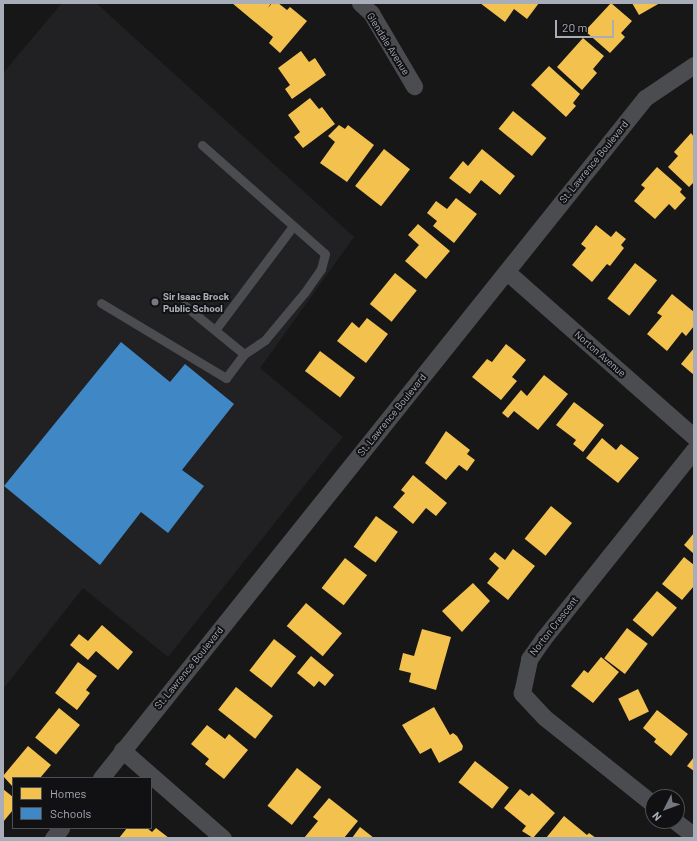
<!DOCTYPE html>
<style>
body{margin:0}
#map{position:relative;width:697px;height:841px;overflow:hidden;background:#171717;font-family:Barlow,sans-serif}
div>[style]{position:absolute}
[style*='--x']{left:calc(var(--x)*1px);top:calc(var(--y)*1px);width:calc(var(--w)*1px);rotate:calc(var(--a)*1deg)}
.built>*{inset:0;background:#212123}
.homes>*{inset:0;background:#f2c14e;transform-origin:0 0}
.schools>*{inset:0;background:#3f88c5}
.lane>*{height:9px;margin:-4.5px;padding:0 4.5px;transform-origin:4.5px;border-radius:4.5px;background:#4b4c50}
.street>*{height:17px;margin:-8.5px;padding:0 8.5px;transform-origin:8.5px;border-radius:8.5px;background:#4b4c50}
.dots>*{width:11px;height:11px;translate:-50% -50%;box-sizing:border-box;border:2px solid #111113;border-radius:50%}
span{translate:-50% -50%;white-space:nowrap;text-align:center;line-height:1.15;-webkit-text-stroke:4px #111113;paint-order:stroke}
.street-label{font-size:10px;color:#a8adb8}
.poi-label{font-size:10px;color:#a8adb8;font-weight:700}
.left{translate:0 -50%;text-align:left}
.frame{position:absolute;inset:0;border:4px solid #a8adb8;pointer-events:none}
.legend{position:absolute;left:12px;top:777px;width:140px;height:52px;box-sizing:border-box;background:#111113;border:1px solid #4d4f55;margin:0;padding:5px 7px;list-style:none;font-size:12px;color:#a8adb8}
.legend li{display:flex;align-items:center;gap:8px;height:20px}
.legend b{width:20px;border:1px solid #4d4f55}
.north{position:absolute;left:645px;top:789px;width:40px;height:40px;box-sizing:border-box;background:#111113;border:1px solid #4d4f55;border-radius:50%;rotate:228deg;font-size:11px;font-weight:700;line-height:16px;text-align:center;color:#a8adb8}
.north::after{content:'';display:block;margin:auto;width:14px;height:18px;background:#757880;clip-path:polygon(50% 0,100% 100%,50% 72%,0 100%)}
.scale{position:absolute;left:555px;top:20px;width:59px;height:18px;box-sizing:border-box;border:2px solid #a8adb8;border-top:0;padding-left:5px;font-size:12px;line-height:14px;white-space:nowrap;color:#a8adb8;-webkit-text-stroke:3px #111113;paint-order:stroke}
</style>
<div id="map">
<div class="built">
<i style="clip-path:polygon(62px 3px,96px 3px,354px 237px,260px 368px,343px 437px,168px 657px,83px 588px,3px 689px,3px 73px)"></i>
</div>
<div class="homes">
<i style="clip-path:polygon(232px 3px,271px 3px,268px 8px,272px 3px,278px 3px,287px 10px,290px 7px,307px 21px,280px 53px,269px 43px,273px 37px)"></i>
<i style="clip-path:polygon(480px 3px,539px 3px,527px 19px,514px 9px,505px 22px)"></i>
<i style="clip-path:polygon(611px 3px,632px 21px,621px 33px,625px 37px,610px 53px,585px 31px)"></i>
<i style="clip-path:polygon(632px 3px,660px 3px,639px 15px)"></i>
<i style="clip-path:polygon(583px 38px,604px 56px,593px 69px,597px 73px,582px 90px,557px 67px)"></i>
<i style="clip-path:polygon(301px 51px,309px 62px,315px 58px,326px 75px,292px 99px,285px 89px,290px 85px,278px 68px)"></i>
<i style="clip-path:polygon(549px 66px,580px 94px,573px 103px,576px 106px,566px 117px,531px 85px)"></i>
<i style="clip-path:polygon(310px 98px,319px 109px,322px 107px,335px 124px,303px 148px,294px 137px,300px 132px,288px 115px)"></i>
<i style="left:513px;top:111px;width:43px;height:23px;rotate:39deg"></i>
<i style="clip-path:polygon(339px 125px,345px 129px,348px 125px,374px 145px,347px 182px,320px 163px,335px 142px,328px 136px)"></i>
<i style="clip-path:polygon(691px 133px,694px 137px,694px 182px,689px 187px,668px 167px,678px 156px,674px 152px)"></i>
<i style="left:384px;top:149px;width:33px;height:47px;rotate:38deg"></i>
<i style="clip-path:polygon(482px 149px,515px 176px,500px 195px,481px 180px,470px 194px,449px 178px,463px 161px,468px 166px)"></i>
<i style="clip-path:polygon(657px 167px,682px 189px,680px 192px,686px 198px,675px 210px,669px 204px,655px 219px,634px 201px,645px 188px,641px 185px)"></i>
<i style="clip-path:polygon(456px 198px,477px 214px,454px 243px,433px 226px,437px 221px,427px 213px,436px 201px,447px 209px)"></i>
<i style="clip-path:polygon(418px 224px,450px 251px,426px 279px,405px 261px,419px 245px,408px 235px)"></i>
<i style="clip-path:polygon(596px 225px,611px 237px,616px 231px,626px 239px,621px 245px,624px 248px,610px 266px,607px 264px,592px 282px,572px 265px,586px 248px,581px 244px)"></i>
<i style="left:635px;top:263px;width:28px;height:45px;rotate:38deg"></i>
<i style="left:395px;top:273px;width:28px;height:40px;rotate:39deg"></i>
<i style="clip-path:polygon(672px 294px,694px 312px,694px 326px,686px 336px,682px 332px,667px 351px,647px 334px,662px 316px,657px 313px)"></i>
<i style="clip-path:polygon(367px 318px,388px 334px,366px 363px,337px 341px,352px 322px,359px 328px)"></i>
<i style="clip-path:polygon(506px 344px,526px 360px,512px 377px,517px 381px,501px 400px,472px 377px,487px 359px,492px 362px)"></i>
<i style="clip-path:polygon(694px 348px,694px 375px,681px 364px)"></i>
<i style="left:320px;top:351px;width:44px;height:25px;rotate:37deg"></i>
<i style="clip-path:polygon(544px 375px,568px 394px,538px 430px,514px 411px,508px 418px,502px 413px,521px 390px,527px 396px)"></i>
<i style="clip-path:polygon(574px 402px,604px 425px,583px 452px,573px 444px,576px 440px,556px 425px)"></i>
<i style="clip-path:polygon(446px 431px,470px 450px,467px 454px,475px 460px,467px 471px,459px 465px,446px 480px,425px 463px)"></i>
<i style="clip-path:polygon(602px 438px,616px 450px,621px 444px,639px 458px,618px 483px,586px 458px)"></i>
<i style="clip-path:polygon(413px 475px,447px 503px,436px 516px,426px 508px,413px 524px,393px 507px,405px 493px,401px 490px)"></i>
<i style="left:551px;top:506px;width:27px;height:42px;rotate:39deg"></i>
<i style="left:376px;top:516px;width:27px;height:38px;rotate:36deg"></i>
<i style="clip-path:polygon(694px 533px,694px 554px,684px 545px)"></i>
<i style="clip-path:polygon(513px 549px,535px 566px,508px 600px,487px 583px,499px 568px,489px 559px,495px 552px,505px 560px)"></i>
<i style="clip-path:polygon(684px 557px,694px 565px,694px 586px,682px 600px,662px 584px)"></i>
<i style="left:345px;top:558px;width:28px;height:38px;rotate:38deg"></i>
<i style="clip-path:polygon(473px 583px,490px 601px,462px 632px,442px 611px)"></i>
<i style="left:657px;top:591px;width:26px;height:38px;rotate:40deg"></i>
<i style="left:306px;top:603px;width:47px;height:30px;rotate:40deg"></i>
<i style="clip-path:polygon(102px 625px,133px 652px,118px 670px,96px 651px,88px 660px,70px 645px,79px 634px,88px 641px)"></i>
<i style="left:627px;top:628px;width:26px;height:38px;rotate:37deg"></i>
<i style="clip-path:polygon(422px 629px,451px 637px,436px 690px,409px 682px,411px 673px,399px 670px,403px 653px,414px 656px)"></i>
<i style="left:274px;top:639px;width:28px;height:40px;rotate:38deg"></i>
<i style="clip-path:polygon(311px 656px,334px 675px,325px 686px,319px 681px,314px 687px,297px 673px)"></i>
<i style="clip-path:polygon(601px 657px,619px 672px,593px 703px,571px 686px,584px 670px,588px 673px)"></i>
<i style="clip-path:polygon(78px 662px,97px 676px,86px 690px,90px 693px,77px 710px,55px 693px)"></i>
<i style="left:236px;top:687px;width:47px;height:29px;rotate:38deg"></i>
<i style="left:638px;top:689px;width:25px;height:22px;rotate:64deg"></i>
<i style="clip-path:polygon(434px 707px,450px 735px,453px 733px,457px 736px,463px 746px,462px 750px,439px 763px,431px 748px,420px 754px,402px 725px)"></i>
<i style="left:59px;top:708px;width:27px;height:38px;rotate:39deg"></i>
<i style="clip-path:polygon(657px 710px,688px 734px,671px 756px,654px 742px,656px 739px,643px 728px)"></i>
<i style="clip-path:polygon(207px 725px,225px 739px,229px 734px,248px 750px,224px 779px,205px 764px,209px 759px,191px 744px)"></i>
<i style="clip-path:polygon(28px 746px,51px 765px,40px 778px,13px 778px,13px 787px,3px 776px)"></i>
<i style="clip-path:polygon(694px 757px,694px 771px,687px 766px)"></i>
<i style="left:475px;top:761px;width:43px;height:27px;rotate:38deg"></i>
<i style="left:297px;top:768px;width:31px;height:48px;rotate:38deg"></i>
<i style="clip-path:polygon(3px 789px,13px 797px,13px 810px,3px 822px)"></i>
<i style="clip-path:polygon(520px 789px,529px 796px,532px 793px,555px 813px,533px 838px,522px 831px,526px 826px,504px 808px)"></i>
<i style="clip-path:polygon(329px 798px,358px 821px,344px 838px,304px 838px,318px 821px,313px 817px)"></i>
<i style="clip-path:polygon(564px 816px,587px 835px,589px 833px,596px 838px,546px 838px)"></i>
<i style="clip-path:polygon(360px 827px,374px 838px,352px 838px)"></i>
<i style="clip-path:polygon(127px 828px,147px 828px,152px 832px,156px 828px,169px 838px,119px 838px)"></i>
</div>
<div class="schools">
<i style="clip-path:polygon(121px 342px,170px 382px,185px 364px,234px 404px,182px 470px,204px 486px,168px 533px,141px 512px,100px 565px,4px 486px)"></i>
</div>
<div class="lane">
<i style="--x:202;--y:145;--w:164;--a:41.5"></i>
<i style="--x:325;--y:254;--w:16;--a:105"></i>
<i style="--x:321;--y:269;--w:29;--a:125"></i>
<i style="--x:304;--y:293;--w:61;--a:129.7"></i>
<i style="--x:265;--y:340;--w:25;--a:146"></i>
<i style="--x:101;--y:303;--w:146;--a:31"></i>
<i style="--x:226;--y:378;--w:30;--a:-53"></i>
<i style="--x:244;--y:354;--w:77;--a:-140.8"></i>
<i style="--x:215;--y:330;--w:130;--a:-53.1"></i>
</div>
<div class="street">
<i style="--x:360;--y:3;--w:15;--a:42"></i>
<i style="--x:371;--y:13;--w:85;--a:59.5"></i>
<i style="--x:507;--y:272;--w:249;--a:41.4"></i>
<i style="--x:122;--y:750;--w:134;--a:41.1"></i>
<i style="--x:101;--y:778;--w:871;--a:-51.34"></i>
<i style="--x:645;--y:98;--w:59;--a:-34"></i>
<i style="--x:653;--y:804;--w:139;--a:-141.4"></i>
<i style="--x:544;--y:717;--w:33;--a:-133"></i>
<i style="--x:522;--y:693;--w:35;--a:-78"></i>
<i style="--x:529;--y:659;--w:24;--a:-55"></i>
<i style="--x:543;--y:639;--w:242;--a:-51.4"></i>
<i style="--x:675;--y:821;--w:24;--a:38"></i>
<i style="--x:53;--y:838;--w:13;--a:-51"></i>
</div>
<div class="dots">
<i style="left:155px;top:302px;background:#757880"></i>
</div>
<div class="street-label">
<span style="left:388px;top:44px;rotate:58deg">Glendale Avenue</span>
<span style="left:594px;top:162px;rotate:-51deg">St. Lawrence Boulevard</span>
<span style="left:600px;top:354px;rotate:41deg">Norton Avenue</span>
<span style="left:392px;top:415px;rotate:-51deg">St. Lawrence Boulevard</span>
<span style="left:554px;top:626px;rotate:-52deg">Norton Crescent</span>
<span style="left:189px;top:668px;rotate:-51deg">St. Lawrence Boulevard</span>
</div>
<div class="poi-label">
<span class="left" style="left:163px;top:302px">Sir Isaac Brock<br>Public School</span>
</div>
<div class="frame"></div>
<ul class="legend">
<li><b style="height:11px;background:#f2c14e"></b>Homes</li>
<li><b style="height:11px;background:#3f88c5"></b>Schools</li>
</ul>
<div class="north">N</div>
<div class="scale">20 m</div>
</div>
